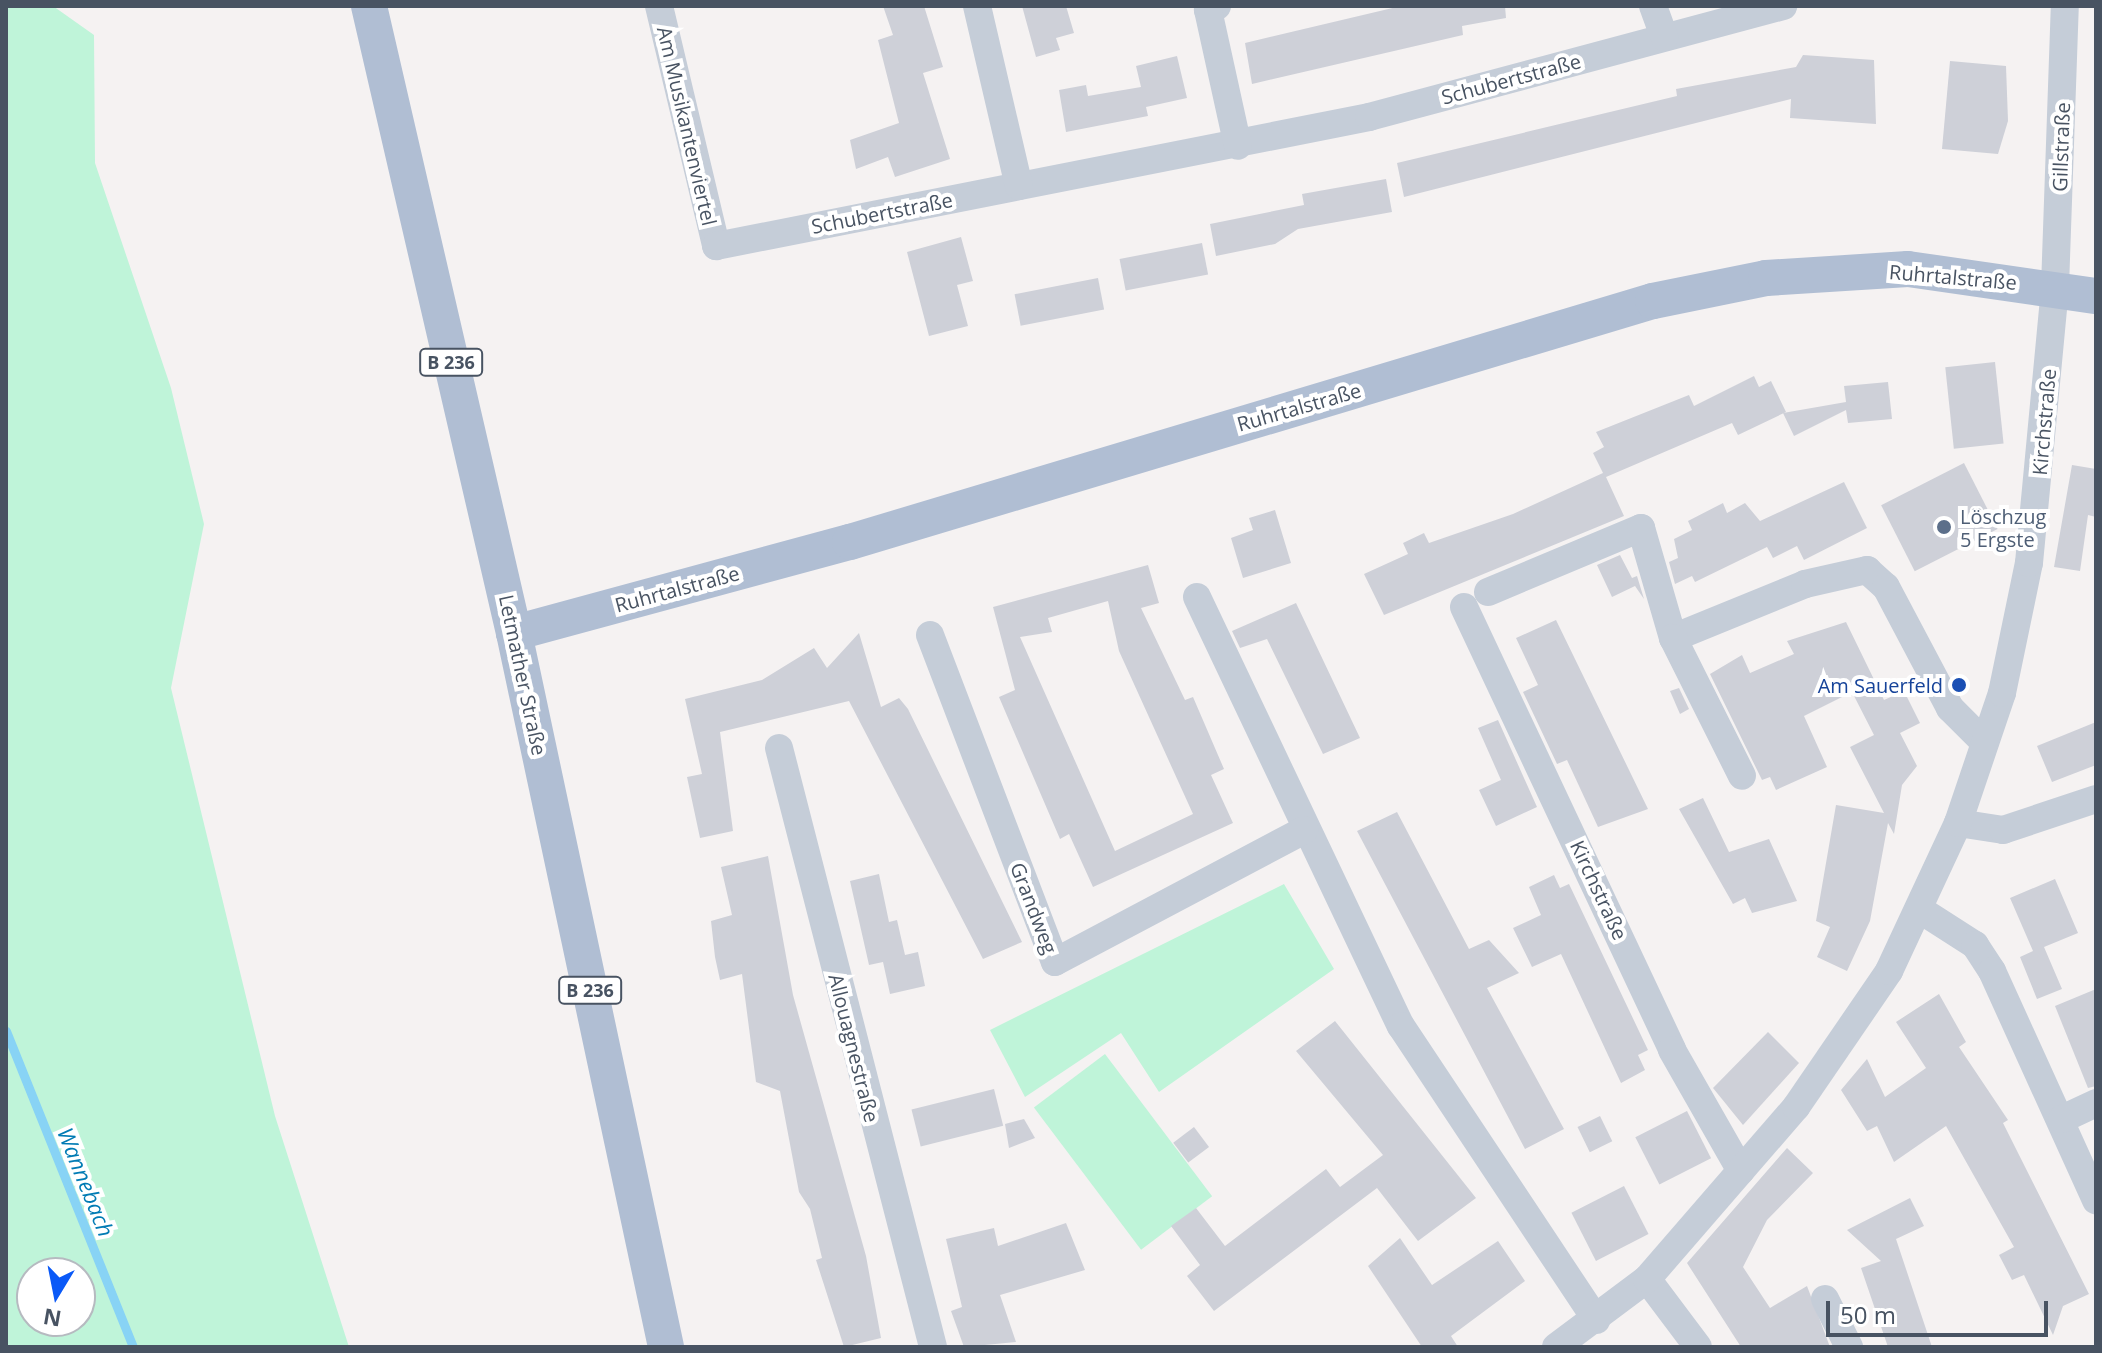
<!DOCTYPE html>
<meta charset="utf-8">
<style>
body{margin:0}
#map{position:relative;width:2102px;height:1353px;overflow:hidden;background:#f5f2f2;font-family:"Open Sans",sans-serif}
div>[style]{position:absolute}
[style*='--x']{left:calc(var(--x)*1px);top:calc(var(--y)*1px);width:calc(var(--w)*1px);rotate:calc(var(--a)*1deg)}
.green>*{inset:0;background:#bff4d9;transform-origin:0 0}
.stream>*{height:9px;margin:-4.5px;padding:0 4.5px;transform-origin:4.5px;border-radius:4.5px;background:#88d3f5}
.building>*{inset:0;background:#ced0d8;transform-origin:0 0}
.minor>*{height:28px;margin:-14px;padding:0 14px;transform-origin:14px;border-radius:14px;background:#c5cdd8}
.major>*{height:36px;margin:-18px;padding:0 18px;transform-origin:18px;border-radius:18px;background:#b0bed3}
.dots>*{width:22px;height:22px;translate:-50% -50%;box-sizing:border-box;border:4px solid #fff;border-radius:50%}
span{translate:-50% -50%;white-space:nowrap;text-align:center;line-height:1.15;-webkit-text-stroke:8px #fff;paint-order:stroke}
.shield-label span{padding:2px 6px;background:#fff;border:2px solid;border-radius:6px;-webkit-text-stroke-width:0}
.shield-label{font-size:18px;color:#485362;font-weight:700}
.street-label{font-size:20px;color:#485362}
.service-label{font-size:20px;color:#4e5e75}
.left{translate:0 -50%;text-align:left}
.transit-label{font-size:20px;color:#164399}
.right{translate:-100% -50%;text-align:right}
.water-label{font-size:22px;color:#017bb4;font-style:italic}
.frame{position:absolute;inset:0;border:8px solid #485362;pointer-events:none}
.north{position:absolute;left:16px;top:1257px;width:80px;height:80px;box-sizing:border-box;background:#fff;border:2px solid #b6bac0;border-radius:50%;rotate:190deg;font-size:22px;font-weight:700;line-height:32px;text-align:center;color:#485362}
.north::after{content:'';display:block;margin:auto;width:28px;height:36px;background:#0a59f7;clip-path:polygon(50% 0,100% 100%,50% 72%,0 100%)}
.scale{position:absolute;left:1826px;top:1301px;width:222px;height:36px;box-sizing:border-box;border:4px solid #485362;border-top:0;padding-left:10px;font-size:24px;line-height:28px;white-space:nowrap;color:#485362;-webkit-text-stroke:6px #fff;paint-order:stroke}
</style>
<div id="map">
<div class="green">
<i style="clip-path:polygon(evenodd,6px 6px,53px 6px,94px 35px,95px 163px,171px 388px,204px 524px,171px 688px,275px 1116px,349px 1347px,6px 1347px,6px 6px,32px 1273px,80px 1273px,80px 1321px,32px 1321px,32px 1273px)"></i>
<i style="clip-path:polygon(1284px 884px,1334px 969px,1159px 1092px,1121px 1033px,1025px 1097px,990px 1030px)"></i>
<i style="left:1105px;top:1054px;width:178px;height:89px;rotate:53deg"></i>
</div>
<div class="stream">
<i style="--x:6;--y:1031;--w:341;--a:68.1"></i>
</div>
<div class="building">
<i style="clip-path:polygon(883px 6px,924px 6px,943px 67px,923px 73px,950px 159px,895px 177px,888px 157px,856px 169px,850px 140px,899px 123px,878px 40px,893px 35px)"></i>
<i style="clip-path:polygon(1022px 6px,1066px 6px,1074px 33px,1056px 38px,1060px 50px,1036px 57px)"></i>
<i style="clip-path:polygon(1401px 6px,1505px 6px,1506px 18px,1462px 26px,1463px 35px,1252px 84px,1245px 43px)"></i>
<i style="clip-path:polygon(1803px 55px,1874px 60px,1876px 124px,1790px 118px,1791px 99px,1404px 197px,1397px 163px,1677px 96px,1676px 89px,1796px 67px)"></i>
<i style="clip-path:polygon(1177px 56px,1187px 98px,1146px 107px,1148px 116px,1066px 132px,1059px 90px,1086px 85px,1088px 96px,1141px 87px,1136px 66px)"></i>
<i style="clip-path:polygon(1950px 61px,2006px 66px,2008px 121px,1998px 154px,1942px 149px)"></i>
<i style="clip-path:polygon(1386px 179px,1392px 212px,1298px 229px,1275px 244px,1216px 256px,1210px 224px,1304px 205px,1302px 194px)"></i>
<i style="clip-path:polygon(961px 237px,973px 281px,957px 285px,968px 326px,929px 336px,907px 252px)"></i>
<i style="left:1202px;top:243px;width:32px;height:84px;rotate:79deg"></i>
<i style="left:1098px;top:278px;width:32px;height:85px;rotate:79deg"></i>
<i style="left:1995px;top:362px;width:82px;height:50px;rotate:84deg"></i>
<i style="clip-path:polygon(1754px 376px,1759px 387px,1771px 381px,1786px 412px,1738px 435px,1732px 423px,1606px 477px,1624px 516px,1384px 615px,1364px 574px,1408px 554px,1403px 543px,1424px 533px,1429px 543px,1513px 514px,1603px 473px,1593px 453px,1604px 447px,1596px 432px,1689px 395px,1694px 406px)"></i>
<i style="clip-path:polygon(1888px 382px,1892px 419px,1848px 423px,1846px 410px,1794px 436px,1783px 413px,1846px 402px,1844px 386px)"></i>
<i style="left:1964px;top:463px;width:74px;height:93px;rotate:63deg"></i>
<i style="clip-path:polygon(2072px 465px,2096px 469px,2096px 517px,2088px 515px,2080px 571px,2054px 567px)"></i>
<i style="clip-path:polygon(1844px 482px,1867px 528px,1804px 560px,1797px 546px,1773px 558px,1767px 547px,1695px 582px,1692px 576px,1675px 584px,1669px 562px,1678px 558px,1674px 539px,1692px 530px,1688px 521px,1723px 503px,1727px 513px,1745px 503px,1760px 521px)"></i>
<i style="clip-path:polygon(1275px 510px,1291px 563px,1243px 578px,1231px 538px,1253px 530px,1249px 518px)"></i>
<i style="clip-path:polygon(1620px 555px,1632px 578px,1637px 576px,1644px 599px,1635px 586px,1612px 597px,1597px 565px)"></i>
<i style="clip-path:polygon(evenodd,1148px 565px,1159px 603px,1141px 608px,1185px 700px,1193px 697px,1224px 769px,1211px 775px,1233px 823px,1093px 887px,1069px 834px,1060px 839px,999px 697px,1015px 690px,993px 607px,1148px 565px,1108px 601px,1119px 651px,1193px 814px,1115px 851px,1020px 637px,1052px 632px,1048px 618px,1108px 601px)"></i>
<i style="clip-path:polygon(1296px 603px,1360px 738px,1323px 754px,1267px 639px,1240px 648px,1232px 631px)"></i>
<i style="clip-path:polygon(1556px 620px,1648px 809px,1598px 827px,1567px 760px,1557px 764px,1523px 692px,1538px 685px,1516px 638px)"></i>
<i style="clip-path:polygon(1846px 622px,1884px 700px,1904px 691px,1920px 723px,1900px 733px,1917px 766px,1902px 785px,1894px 834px,1888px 823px,1870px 921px,1847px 971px,1817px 957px,1830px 927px,1816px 921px,1836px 805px,1884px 813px,1850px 747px,1874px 735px,1852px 692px,1804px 716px,1827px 767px,1776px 790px,1770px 777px,1762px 780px,1710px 674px,1742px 655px,1750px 673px,1794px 654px,1787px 641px)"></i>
<i style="clip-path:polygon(859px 633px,881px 707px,899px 698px,908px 709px,1022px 942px,983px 959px,849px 701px,720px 732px,733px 831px,700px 838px,687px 777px,702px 774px,685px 699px,762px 680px,814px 648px,827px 668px)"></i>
<i style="clip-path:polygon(1679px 688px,1689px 709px,1680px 714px,1670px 691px)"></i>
<i style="clip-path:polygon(1498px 720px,1537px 807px,1496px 826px,1479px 790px,1501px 780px,1478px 728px)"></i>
<i style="clip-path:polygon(2096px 722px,2096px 765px,2052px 782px,2037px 746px)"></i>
<i style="clip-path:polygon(1703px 798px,1729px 852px,1769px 839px,1797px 901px,1752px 913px,1745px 898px,1733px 904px,1679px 809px)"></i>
<i style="clip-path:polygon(1397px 812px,1469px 949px,1489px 940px,1519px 973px,1487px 988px,1564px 1129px,1525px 1149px,1357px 831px)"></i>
<i style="clip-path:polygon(768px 856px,793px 995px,866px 1256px,881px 1338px,844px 1347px,816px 1260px,822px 1258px,810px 1209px,799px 1192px,780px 1091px,756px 1082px,742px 974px,720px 980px,715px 957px,711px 921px,732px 915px,721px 867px)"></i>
<i style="clip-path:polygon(879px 874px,889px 922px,897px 920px,905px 955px,918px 952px,925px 986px,890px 994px,883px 962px,869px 965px,850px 881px)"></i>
<i style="clip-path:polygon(1554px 875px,1560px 888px,1569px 884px,1648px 1050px,1638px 1055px,1645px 1070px,1621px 1083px,1561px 954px,1532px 967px,1513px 928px,1541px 915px,1529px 887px)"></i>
<i style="clip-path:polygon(2055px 879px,2078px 933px,2044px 947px,2062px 989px,2037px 999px,2020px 957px,2033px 951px,2010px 898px)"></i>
<i style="clip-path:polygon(2096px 989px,2096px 1086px,2088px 1088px,2055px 1006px)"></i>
<i style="clip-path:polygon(1939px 994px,1966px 1042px,1959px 1047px,2008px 1120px,2003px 1123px,2089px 1294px,2063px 1306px,2053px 1335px,2024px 1275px,2012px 1280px,1999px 1255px,2014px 1247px,1946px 1126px,1894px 1162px,1877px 1126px,1867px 1131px,1841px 1090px,1867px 1059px,1885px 1097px,1926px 1068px,1896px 1022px)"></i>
<i style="clip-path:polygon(1335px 1021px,1476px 1198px,1418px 1241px,1377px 1188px,1214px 1311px,1187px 1276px,1200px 1265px,1171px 1226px,1196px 1208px,1225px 1246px,1326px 1169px,1340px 1187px,1383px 1155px,1296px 1051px)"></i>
<i style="clip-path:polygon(1768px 1032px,1799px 1063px,1743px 1125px,1713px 1088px)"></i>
<i style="left:994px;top:1089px;width:38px;height:85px;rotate:76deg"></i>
<i style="left:1687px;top:1111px;width:53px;height:58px;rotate:63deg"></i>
<i style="left:1600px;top:1116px;width:28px;height:25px;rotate:64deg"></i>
<i style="clip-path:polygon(1024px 1119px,1035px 1138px,1009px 1148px,1005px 1124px)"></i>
<i style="left:1194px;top:1127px;width:25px;height:26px;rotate:53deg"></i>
<i style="clip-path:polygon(1787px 1148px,1813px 1173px,1767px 1220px,1743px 1267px,1770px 1308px,1807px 1286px,1830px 1347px,1741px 1347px,1687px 1263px)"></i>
<i style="left:1624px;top:1186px;width:54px;height:59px;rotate:63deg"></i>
<i style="clip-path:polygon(1910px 1198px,1924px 1226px,1896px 1239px,1932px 1347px,1888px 1347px,1861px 1268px,1881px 1261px,1847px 1230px)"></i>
<i style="clip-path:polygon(1066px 1223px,1085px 1270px,1000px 1295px,1016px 1342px,964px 1347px,951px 1311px,962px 1307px,946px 1239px,994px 1228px,998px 1246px)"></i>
<i style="clip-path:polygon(1400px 1238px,1432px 1285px,1498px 1241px,1525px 1281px,1451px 1336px,1458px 1347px,1422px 1347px,1368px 1266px)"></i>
</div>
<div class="minor">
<i style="--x:659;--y:6;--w:247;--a:76.6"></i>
<i style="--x:716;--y:246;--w:666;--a:-11.17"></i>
<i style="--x:1369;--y:117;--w:429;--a:-15"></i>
<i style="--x:977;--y:6;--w:185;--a:76.9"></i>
<i style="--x:1217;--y:6;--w:10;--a:156"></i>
<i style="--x:1208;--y:10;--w:139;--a:77.6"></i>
<i style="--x:1653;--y:6;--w:33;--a:70"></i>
<i style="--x:1488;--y:592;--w:166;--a:-22.7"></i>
<i style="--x:1641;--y:528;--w:115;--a:73.8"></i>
<i style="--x:1673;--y:638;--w:143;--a:-22.2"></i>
<i style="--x:1805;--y:584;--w:64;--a:-12.7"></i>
<i style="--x:1867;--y:570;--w:25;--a:42"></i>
<i style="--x:1886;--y:587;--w:137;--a:62.1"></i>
<i style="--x:1950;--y:708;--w:49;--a:45"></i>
<i style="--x:1197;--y:597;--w:475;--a:64.6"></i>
<i style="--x:1401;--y:1026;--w:353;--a:56.4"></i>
<i style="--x:1464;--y:607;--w:489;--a:64.8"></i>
<i style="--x:1672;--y:1050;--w:139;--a:60.3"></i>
<i style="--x:930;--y:635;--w:350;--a:69.1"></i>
<i style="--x:1055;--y:962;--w:282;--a:-27.9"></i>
<i style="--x:1673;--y:638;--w:154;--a:63.4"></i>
<i style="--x:779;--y:748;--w:618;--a:75.58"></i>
<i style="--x:1958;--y:823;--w:46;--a:8.8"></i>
<i style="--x:2003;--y:830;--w:98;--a:-18.4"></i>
<i style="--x:1922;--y:911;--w:63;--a:32.7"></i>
<i style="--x:1975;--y:945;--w:31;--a:57"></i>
<i style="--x:1992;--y:971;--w:252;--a:65.6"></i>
<i style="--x:2062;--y:1119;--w:38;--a:-25"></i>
<i style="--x:1647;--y:1279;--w:85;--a:53.1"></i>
<i style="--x:1825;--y:1299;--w:54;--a:63.4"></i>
<i style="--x:1556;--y:1347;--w:114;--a:-36.8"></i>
<i style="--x:1647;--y:1279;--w:228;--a:-49.1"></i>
<i style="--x:1796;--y:1107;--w:165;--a:-55.6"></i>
<i style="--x:1889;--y:971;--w:163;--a:-65"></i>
<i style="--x:1958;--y:823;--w:137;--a:-71.3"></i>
<i style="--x:2002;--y:693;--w:133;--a:-78.3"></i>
<i style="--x:2029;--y:563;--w:277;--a:-84.6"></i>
<i style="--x:2055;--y:287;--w:281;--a:-88"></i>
</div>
<div class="major">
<i style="--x:369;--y:6;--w:644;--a:76.98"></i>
<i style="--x:514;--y:633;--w:730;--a:77.98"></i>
<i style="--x:514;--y:633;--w:348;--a:-15.2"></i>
<i style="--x:850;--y:542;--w:838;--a:-16.71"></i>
<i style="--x:1653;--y:301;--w:115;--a:-11.5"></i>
<i style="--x:1766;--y:278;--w:142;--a:-3.6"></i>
<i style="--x:1908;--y:269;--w:190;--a:8.2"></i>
</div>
<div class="dots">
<i style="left:1944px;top:527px;background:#5c6f8a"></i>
<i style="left:1959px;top:685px;background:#1a4fb4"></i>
</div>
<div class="shield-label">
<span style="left:451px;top:362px">B 236</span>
<span style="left:590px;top:990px">B 236</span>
</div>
<div class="street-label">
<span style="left:1511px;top:79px;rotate:-15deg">Schubertstraße</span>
<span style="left:687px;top:126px;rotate:77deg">Am Musikantenviertel</span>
<span style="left:2061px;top:147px;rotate:-88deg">Gillstraße</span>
<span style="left:882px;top:213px;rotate:-11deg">Schubertstraße</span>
<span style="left:1953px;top:277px;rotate:5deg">Ruhrtalstraße</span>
<span style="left:1299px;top:407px;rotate:-16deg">Ruhrtalstraße</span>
<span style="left:2044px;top:422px;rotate:-85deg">Kirchstraße</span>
<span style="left:677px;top:589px;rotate:-15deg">Ruhrtalstraße</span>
<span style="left:523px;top:675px;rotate:78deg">Letmather Straße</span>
<span style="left:1599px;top:890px;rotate:65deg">Kirchstraße</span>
<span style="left:1034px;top:908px;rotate:69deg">Grandweg</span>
<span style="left:854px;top:1048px;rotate:76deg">Allouagnestraße</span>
</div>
<div class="service-label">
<span class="left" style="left:1960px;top:528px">Löschzug<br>5 Ergste</span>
</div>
<div class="transit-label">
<span class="right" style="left:1943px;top:685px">Am Sauerfeld</span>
</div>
<div class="water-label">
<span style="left:86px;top:1182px;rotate:68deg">Wannebach</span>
</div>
<div class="frame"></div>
<div class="north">N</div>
<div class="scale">50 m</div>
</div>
